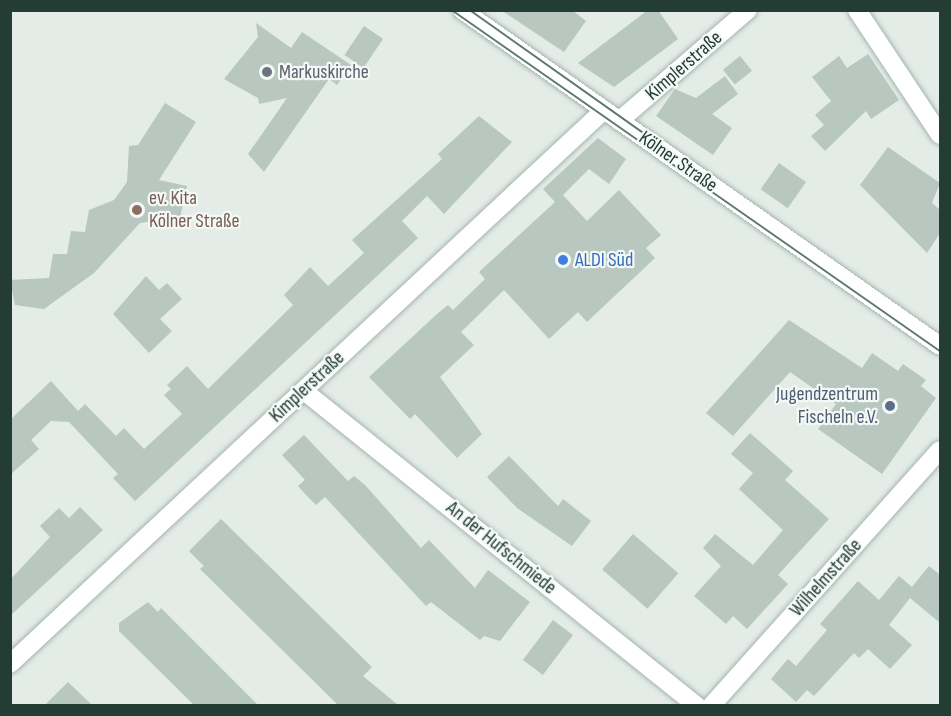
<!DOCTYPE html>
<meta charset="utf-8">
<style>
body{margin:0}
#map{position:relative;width:951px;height:716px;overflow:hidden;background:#e3ece7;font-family:"Sofia Sans Condensed",sans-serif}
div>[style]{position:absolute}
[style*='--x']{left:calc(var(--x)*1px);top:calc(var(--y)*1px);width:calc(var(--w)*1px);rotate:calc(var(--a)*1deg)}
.building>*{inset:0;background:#b8c7c0;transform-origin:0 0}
.roads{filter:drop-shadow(0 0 2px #a6b4ae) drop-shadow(0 0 2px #a6b4ae)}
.minor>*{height:18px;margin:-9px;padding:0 9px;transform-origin:9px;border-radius:9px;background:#fff}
.secondary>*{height:18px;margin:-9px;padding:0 9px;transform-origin:9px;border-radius:9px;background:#fff}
.tram>*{height:1.5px;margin:-0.75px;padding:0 0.75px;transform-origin:0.75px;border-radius:0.75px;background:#5e796f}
.dots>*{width:16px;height:16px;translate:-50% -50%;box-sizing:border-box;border:3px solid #f4f9f6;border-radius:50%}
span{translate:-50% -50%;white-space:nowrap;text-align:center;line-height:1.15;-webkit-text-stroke:4.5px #f4f9f6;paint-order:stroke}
.street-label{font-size:20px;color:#233d34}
.worship-label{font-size:20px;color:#5b616d}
.left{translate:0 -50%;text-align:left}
.education-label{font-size:20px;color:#785e54}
.shop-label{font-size:20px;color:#366cbe}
.service-label{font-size:20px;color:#4e5e75}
.right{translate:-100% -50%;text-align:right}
.frame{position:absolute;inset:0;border:12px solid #233d34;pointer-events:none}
</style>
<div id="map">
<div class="building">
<i style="clip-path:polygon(501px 10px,572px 10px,586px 21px,564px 52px)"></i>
<i style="clip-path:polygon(648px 10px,658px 10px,678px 39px,614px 87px,578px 63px)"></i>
<i style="clip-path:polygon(256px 23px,291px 48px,302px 32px,351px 65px,337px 85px,329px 79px,264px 172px,248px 154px,287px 98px,259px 104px,258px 98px,224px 79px,258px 37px)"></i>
<i style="left:364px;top:26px;width:23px;height:35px;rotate:34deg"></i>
<i style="clip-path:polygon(868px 54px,899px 100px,871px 119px,866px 111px,825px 151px,811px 136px,824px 125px,815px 115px,831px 101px,812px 77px,839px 56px,847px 68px)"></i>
<i style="left:740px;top:56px;width:19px;height:22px;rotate:51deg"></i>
<i style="clip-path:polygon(725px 76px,738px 94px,712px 114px,732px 128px,713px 155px,656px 116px,675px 89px,696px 98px)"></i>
<i style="clip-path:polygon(165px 103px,196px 122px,159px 180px,187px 186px,180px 218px,155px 212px,153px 221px,140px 223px,94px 273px,44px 309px,15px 305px,10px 280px,49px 278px,53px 254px,67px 254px,71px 231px,85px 232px,89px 210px,114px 200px,127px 182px,129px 146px,138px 145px)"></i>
<i style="clip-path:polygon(479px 116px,512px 142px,444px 214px,427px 196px,402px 221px,418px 238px,135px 501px,113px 478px,118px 474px,69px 422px,51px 421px,31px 440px,39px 449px,10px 475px,10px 420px,51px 381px,78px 411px,85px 404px,116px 436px,124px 428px,144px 449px,182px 414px,164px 395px,171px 389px,167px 385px,187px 366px,208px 389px,293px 305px,284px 295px,310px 267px,328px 286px,364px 253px,352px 240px,442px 159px,438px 154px)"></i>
<i style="clip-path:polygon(598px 138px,626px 159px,609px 184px,589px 169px,563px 195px,587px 221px,619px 190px,661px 235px,646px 248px,655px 258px,587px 322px,578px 312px,549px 339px,504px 290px,461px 332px,474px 345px,440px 377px,482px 434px,457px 458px,415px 414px,410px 419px,369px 377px,437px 314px,448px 305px,453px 310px,485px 279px,479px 272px,555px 202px,543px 189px)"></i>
<i style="clip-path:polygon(888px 147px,940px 183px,932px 203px,940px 210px,940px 233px,927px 253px,860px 185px)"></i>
<i style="left:779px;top:163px;width:33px;height:32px;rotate:35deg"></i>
<i style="clip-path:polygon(146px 276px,159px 290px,167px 283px,182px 299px,160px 319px,172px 331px,149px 353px,113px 314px)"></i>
<i style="clip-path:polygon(789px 320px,862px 368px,872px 353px,898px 371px,903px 364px,926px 380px,921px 386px,936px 398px,882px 474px,818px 429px,836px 404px,790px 372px,733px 436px,706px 413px)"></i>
<i style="clip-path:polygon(750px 433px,793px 471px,785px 480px,829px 519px,778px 575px,788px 584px,747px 629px,733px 616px,726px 624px,694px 596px,721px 566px,703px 548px,715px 534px,753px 565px,783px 530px,739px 489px,753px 473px,731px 454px)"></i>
<i style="clip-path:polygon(304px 435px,348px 481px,354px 476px,365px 485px,421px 548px,429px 540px,475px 588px,488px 570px,530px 602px,500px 641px,484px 636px,480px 640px,431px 602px,426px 606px,325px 497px,316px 505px,308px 497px,298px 486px,305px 480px,282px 455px)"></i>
<i style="clip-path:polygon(509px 456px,558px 506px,563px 499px,591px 521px,572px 546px,517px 508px,487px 477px)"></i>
<i style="clip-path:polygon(80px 507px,103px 530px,10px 616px,10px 580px,50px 537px,40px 526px,59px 508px,69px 518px)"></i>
<i style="clip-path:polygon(221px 519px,372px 667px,363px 676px,398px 705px,338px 705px,200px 569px,204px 566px,189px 551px)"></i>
<i style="left:633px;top:534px;width:60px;height:47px;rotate:41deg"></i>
<i style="clip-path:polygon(929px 566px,940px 575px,940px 623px,910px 598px,889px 625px,912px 645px,890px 669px,868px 649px,859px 658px,854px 653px,814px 696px,807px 690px,796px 702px,771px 679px,788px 659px,796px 666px,827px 630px,820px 624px,858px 581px,879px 600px,899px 576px,912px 587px)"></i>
<i style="clip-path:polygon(148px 602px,158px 612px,161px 608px,258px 705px,194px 705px,119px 631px,119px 623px)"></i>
<i style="left:553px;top:620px;width:25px;height:50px;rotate:37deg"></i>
<i style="clip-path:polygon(68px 682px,92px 705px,45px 705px)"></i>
</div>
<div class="roads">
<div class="minor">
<i style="--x:857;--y:10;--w:150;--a:56.4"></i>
<i style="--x:619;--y:121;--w:170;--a:-40.7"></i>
<i style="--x:304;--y:391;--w:504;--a:38.71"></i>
<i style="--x:10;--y:664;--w:812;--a:-43"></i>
<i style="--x:711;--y:706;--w:343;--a:-48.2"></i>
</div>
<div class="secondary">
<i style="--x:462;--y:10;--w:584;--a:35.1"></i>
</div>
</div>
<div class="tram">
<i style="--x:452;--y:10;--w:595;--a:34.94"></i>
<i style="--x:470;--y:10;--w:255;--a:35.3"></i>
</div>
<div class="dots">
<i style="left:267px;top:72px;background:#6b7280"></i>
<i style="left:137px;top:210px;background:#8d6e63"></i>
<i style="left:563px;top:260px;background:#3f7fe0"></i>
<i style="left:890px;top:406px;background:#5c6f8a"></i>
</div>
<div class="street-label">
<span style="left:684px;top:66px;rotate:-41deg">Kimplerstraße</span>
<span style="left:678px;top:162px;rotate:35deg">Kölner Straße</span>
<span style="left:307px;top:387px;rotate:-43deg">Kimplerstraße</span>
<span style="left:501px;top:548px;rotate:39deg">An der Hufschmiede</span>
<span style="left:826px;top:578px;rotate:-48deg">Wilhelmstraße</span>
</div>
<div class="worship-label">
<span class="left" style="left:279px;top:72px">Markuskirche</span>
</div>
<div class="education-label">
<span class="left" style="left:149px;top:210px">ev. Kita<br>Kölner Straße</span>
</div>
<div class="shop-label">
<span class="left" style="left:575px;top:260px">ALDI Süd</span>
</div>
<div class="service-label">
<span class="right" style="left:878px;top:406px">Jugendzentrum<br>Fischeln e.V.</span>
</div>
<div class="frame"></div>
</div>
